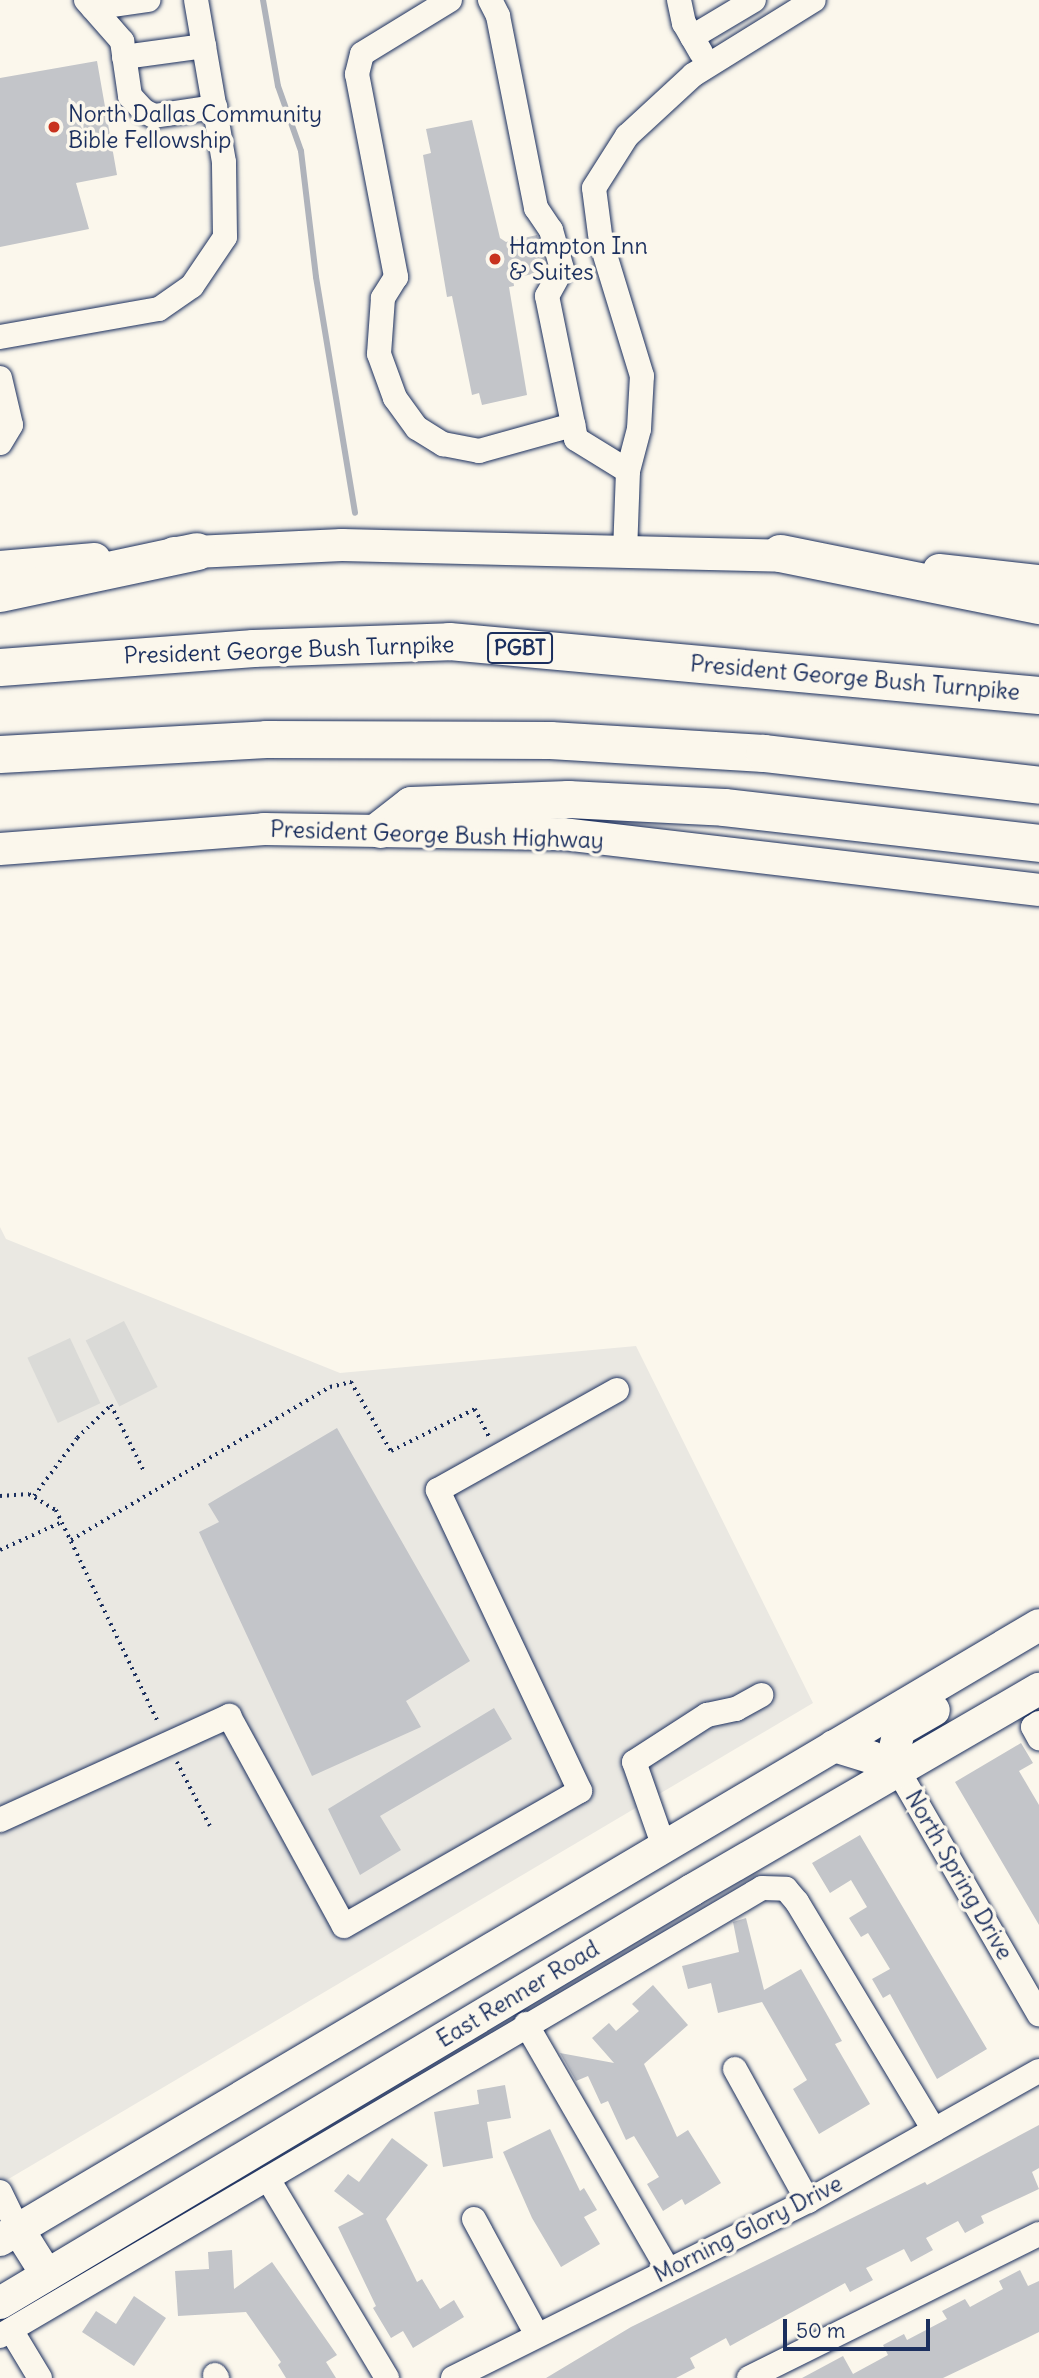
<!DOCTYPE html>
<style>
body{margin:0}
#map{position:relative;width:1039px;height:2378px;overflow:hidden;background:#fbf7ec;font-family:Delius,sans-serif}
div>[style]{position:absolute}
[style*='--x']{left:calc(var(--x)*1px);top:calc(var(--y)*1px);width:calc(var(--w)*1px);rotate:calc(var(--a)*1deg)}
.built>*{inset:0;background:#eae8e2}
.green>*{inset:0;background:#dadad7;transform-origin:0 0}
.stream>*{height:6px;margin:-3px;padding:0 3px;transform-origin:3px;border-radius:3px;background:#afb3bb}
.building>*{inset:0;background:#c3c5c9}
.path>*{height:3.5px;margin-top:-1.75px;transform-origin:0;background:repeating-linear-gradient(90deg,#1b2f5e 0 2px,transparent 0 7px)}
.roads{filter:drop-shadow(0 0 2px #1b2f5e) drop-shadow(0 0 2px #1b2f5e)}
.minor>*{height:24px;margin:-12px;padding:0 12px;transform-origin:12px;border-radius:12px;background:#fbf7ec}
.major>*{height:32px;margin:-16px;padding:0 16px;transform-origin:16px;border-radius:16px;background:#fbf7ec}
.highway>*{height:37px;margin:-18.5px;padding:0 18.5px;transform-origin:18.5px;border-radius:18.5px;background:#fbf7ec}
.dots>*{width:19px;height:19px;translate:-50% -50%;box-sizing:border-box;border:4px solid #fbf7ec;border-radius:50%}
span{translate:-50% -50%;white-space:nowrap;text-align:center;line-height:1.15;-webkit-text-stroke:7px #fbf7ec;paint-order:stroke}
.shield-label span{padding:2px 5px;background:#fbf7ec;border:2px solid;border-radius:5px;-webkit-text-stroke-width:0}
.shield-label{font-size:21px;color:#1b2f5e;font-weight:700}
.poi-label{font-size:23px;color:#1b2f5e}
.left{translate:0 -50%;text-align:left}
.street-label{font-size:23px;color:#1b2f5e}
.scale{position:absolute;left:783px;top:2319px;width:147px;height:32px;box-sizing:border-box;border:4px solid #1b2f5e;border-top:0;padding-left:9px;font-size:21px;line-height:24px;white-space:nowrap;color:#1b2f5e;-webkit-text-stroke:5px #fbf7ec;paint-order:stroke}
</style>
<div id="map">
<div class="built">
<i style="clip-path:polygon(0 1227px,6px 1239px,340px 1373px,636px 1346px,813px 1703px,0 2184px)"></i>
</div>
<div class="green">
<i style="left:124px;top:1321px;width:74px;height:43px;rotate:63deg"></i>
<i style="left:70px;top:1338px;width:72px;height:47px;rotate:65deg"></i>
</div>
<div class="stream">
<i style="--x:263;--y:0;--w:87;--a:80.1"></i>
<i style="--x:278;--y:86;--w:69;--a:70.5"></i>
<i style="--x:301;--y:151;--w:127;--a:83.2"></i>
<i style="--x:316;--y:277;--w:239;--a:80.6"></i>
</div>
<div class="building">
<i style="clip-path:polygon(97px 61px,117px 175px,76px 183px,89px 229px,0 247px,0 78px)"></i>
<i style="clip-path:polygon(472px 120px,500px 238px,506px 242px,537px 235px,546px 267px,543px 272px,513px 278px,514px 286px,509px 287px,527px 395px,482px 405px,479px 393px,472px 395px,452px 296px,447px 297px,423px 155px,431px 153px,426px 129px)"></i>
<i style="clip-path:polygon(337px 1428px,470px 1661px,406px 1701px,421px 1727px,312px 1776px,199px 1532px,219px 1522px,208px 1504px)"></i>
<i style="clip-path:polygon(494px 1708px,512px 1739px,380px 1816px,401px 1850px,360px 1875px,328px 1809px)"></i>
<i style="clip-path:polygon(1021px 1743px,1033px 1763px,1019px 1771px,1039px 1805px,1039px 1925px,955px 1782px)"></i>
<i style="clip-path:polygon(860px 1835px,987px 2049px,937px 2079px,890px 1994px,883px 1998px,872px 1979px,890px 1969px,868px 1933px,861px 1937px,849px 1918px,867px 1907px,851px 1880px,830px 1893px,812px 1863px)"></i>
<i style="clip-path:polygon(746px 1918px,764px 1990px,801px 1969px,842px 2041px,835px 2044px,870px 2104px,819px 2134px,793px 2089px,807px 2080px,762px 2002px,718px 2013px,711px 1983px,688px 1989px,682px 1966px,739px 1952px,733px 1922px)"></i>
<i style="clip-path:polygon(653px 1985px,688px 2025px,644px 2064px,677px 2137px,688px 2130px,721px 2183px,685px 2205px,682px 2199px,663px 2211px,647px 2184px,659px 2177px,634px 2136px,626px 2140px,608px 2101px,601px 2104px,588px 2076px,576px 2081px,560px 2053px,614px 2063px,592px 2038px,609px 2023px,616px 2031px,639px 2011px,632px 2004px)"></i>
<i style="clip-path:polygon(505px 2085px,511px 2118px,487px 2122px,493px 2158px,443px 2167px,434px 2112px,479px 2104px,477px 2090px)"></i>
<i style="clip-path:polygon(1039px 2125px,1039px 2168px,1032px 2172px,1039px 2189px,981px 2216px,984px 2223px,965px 2233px,958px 2221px,926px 2238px,933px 2250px,911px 2262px,904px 2249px,866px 2268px,873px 2280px,850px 2292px,845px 2283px,730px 2346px,726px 2338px,690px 2358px,695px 2368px,676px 2378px,546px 2378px,631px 2327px,925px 2182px,927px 2185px)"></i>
<i style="clip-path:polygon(550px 2129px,580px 2191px,584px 2188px,597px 2210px,584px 2217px,600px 2244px,561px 2267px,532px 2218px,503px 2152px)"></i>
<i style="clip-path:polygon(392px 2138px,428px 2165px,386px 2219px,417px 2282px,422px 2279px,440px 2309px,454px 2300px,464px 2317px,413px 2348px,403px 2331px,391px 2338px,373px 2308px,376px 2306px,338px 2227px,364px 2214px,334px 2191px,348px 2174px,359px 2182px)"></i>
<i style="clip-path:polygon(232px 2250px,234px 2289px,272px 2262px,337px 2355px,326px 2362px,336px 2378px,286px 2378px,278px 2365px,281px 2362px,246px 2312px,178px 2316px,175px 2271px,209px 2269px,208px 2252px)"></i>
<i style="clip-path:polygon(1020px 2270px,1028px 2286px,1039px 2281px,1039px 2332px,1027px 2338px,943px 2378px,802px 2378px,843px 2356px,853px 2374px,888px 2355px,883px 2345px,904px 2334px,907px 2340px,947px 2319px,942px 2311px,965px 2299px,970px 2307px,1003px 2289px,999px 2281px)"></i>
<i style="clip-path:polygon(134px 2296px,166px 2318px,134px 2366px,82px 2332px,96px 2311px,116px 2324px)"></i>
</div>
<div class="path">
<i style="--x:0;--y:1496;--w:29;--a:-4"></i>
<i style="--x:29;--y:1494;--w:31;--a:31"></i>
<i style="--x:56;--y:1510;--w:237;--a:64.3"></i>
<i style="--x:34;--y:1496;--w:72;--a:-53.4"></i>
<i style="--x:77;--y:1438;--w:47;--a:-44.1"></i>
<i style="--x:111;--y:1405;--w:74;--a:63.4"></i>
<i style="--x:71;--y:1540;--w:301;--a:-30.6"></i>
<i style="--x:330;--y:1387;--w:22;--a:-13"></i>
<i style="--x:351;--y:1382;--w:80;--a:59.9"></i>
<i style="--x:391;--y:1451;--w:94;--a:-26.6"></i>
<i style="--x:475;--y:1409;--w:31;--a:63"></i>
<i style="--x:0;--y:1550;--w:68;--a:-24.3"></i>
<i style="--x:177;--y:1762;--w:72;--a:62.7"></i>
</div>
<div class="roads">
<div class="minor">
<i style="--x:86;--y:0;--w:55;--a:48.7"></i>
<i style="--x:122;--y:41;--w:56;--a:81.7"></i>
<i style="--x:130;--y:96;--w:21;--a:47"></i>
<i style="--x:144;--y:111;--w:11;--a:27"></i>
<i style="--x:154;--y:116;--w:62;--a:-8.4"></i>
<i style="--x:450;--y:0;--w:103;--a:148.5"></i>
<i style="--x:362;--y:54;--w:21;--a:104"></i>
<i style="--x:357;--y:74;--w:207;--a:79.1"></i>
<i style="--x:396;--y:277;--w:25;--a:122"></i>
<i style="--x:383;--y:298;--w:56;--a:94.1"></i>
<i style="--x:379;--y:354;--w:47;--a:70"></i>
<i style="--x:395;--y:398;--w:37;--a:54"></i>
<i style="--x:417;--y:428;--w:31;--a:32"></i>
<i style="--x:443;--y:444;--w:37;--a:11"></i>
<i style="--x:479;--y:451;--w:98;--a:-15.5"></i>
<i style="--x:490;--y:0;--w:18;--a:63"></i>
<i style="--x:498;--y:16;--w:196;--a:78.8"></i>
<i style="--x:536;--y:208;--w:27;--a:56"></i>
<i style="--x:551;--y:230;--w:41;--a:74.2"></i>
<i style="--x:562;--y:269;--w:31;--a:119"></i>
<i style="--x:547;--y:296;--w:146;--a:78.5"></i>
<i style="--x:576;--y:439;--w:61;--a:31.6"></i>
<i style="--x:628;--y:471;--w:80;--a:92.1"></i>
<i style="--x:679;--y:0;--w:24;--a:78"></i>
<i style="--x:684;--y:23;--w:34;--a:60"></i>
<i style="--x:93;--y:8;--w:56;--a:-8.3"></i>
<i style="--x:692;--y:37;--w:72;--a:-30.8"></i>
<i style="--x:124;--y:57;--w:81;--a:-7.8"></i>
<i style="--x:0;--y:337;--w:161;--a:-10"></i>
<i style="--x:159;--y:309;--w:40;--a:-34.9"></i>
<i style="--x:192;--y:286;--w:59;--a:-56"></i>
<i style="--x:225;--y:237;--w:75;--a:-90.8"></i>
<i style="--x:224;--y:162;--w:164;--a:-99.8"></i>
<i style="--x:0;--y:378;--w:48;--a:76.8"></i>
<i style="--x:11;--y:425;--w:21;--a:121"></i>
<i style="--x:628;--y:471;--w:43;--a:-75.3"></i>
<i style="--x:639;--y:429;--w:53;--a:-86.8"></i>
<i style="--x:642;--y:376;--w:140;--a:-107"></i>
<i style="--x:601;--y:242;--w:54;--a:-97.4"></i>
<i style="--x:594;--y:188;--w:62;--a:-57.6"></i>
<i style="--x:627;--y:136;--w:90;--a:-42.7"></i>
<i style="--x:693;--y:75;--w:142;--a:-31.8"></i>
<i style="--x:1039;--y:1723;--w:7;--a:146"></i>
<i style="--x:1033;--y:1727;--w:13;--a:61"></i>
<i style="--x:899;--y:1772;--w:280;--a:60"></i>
<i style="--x:0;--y:1820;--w:252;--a:-24.4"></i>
<i style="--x:229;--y:1716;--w:239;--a:61.3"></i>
<i style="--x:344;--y:1926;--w:272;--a:-29.8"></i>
<i style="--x:580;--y:1791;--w:333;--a:-115.3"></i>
<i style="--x:438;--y:1490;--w:205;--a:-29.2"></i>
<i style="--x:664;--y:1847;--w:90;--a:-109.4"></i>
<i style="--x:634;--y:1762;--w:87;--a:-32.8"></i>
<i style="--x:707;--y:1715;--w:30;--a:-12"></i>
<i style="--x:736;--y:1709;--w:29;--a:-29"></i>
<i style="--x:526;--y:2024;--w:284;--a:60"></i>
<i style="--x:735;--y:2069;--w:151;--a:61.1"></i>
<i style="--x:268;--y:2179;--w:232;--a:59.1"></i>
<i style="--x:0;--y:2192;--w:41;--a:64.1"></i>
<i style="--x:474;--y:2219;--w:132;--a:61.5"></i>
<i style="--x:11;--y:2330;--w:56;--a:58.9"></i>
<i style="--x:0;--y:2336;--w:884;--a:-30.45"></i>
<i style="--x:762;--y:1888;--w:24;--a:2"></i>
<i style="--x:786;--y:1889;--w:17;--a:50"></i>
<i style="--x:797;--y:1902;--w:266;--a:59"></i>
<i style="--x:215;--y:2375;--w:4;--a:56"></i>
<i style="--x:453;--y:2378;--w:397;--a:-26.5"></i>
<i style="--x:808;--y:2201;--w:265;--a:-29.4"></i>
<i style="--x:749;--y:2378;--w:324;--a:-26.4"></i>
</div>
<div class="major">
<i style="--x:174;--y:553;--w:168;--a:-2.7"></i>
<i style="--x:342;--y:545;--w:462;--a:1.4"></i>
<i style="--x:0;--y:567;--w:95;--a:-4.8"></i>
<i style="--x:939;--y:570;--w:101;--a:6.3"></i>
<i style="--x:0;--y:849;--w:265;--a:-4.3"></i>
<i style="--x:264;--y:829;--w:299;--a:1"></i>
<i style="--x:563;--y:834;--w:479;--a:6.7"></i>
<i style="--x:834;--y:1746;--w:39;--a:17"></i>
<i style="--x:871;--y:1757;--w:32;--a:28"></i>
<i style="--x:899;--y:1772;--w:24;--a:-99"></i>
<i style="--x:895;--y:1748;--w:18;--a:-77"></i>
<i style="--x:899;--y:1730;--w:40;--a:-29.7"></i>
<i style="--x:18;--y:2229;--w:54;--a:57.8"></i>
<i style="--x:0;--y:2240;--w:1207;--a:-30.62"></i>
<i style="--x:0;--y:2303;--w:806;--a:-30.83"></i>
<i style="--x:692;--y:1890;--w:401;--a:-30.1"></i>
</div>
<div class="highway">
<i style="--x:780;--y:553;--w:264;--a:11.4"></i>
<i style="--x:0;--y:593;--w:201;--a:-12"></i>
<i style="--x:0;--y:667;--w:254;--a:-4.3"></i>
<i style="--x:253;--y:648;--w:196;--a:-2"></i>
<i style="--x:449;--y:641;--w:592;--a:5.23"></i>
<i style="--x:0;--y:754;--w:266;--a:-3.2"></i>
<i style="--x:266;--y:739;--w:284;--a:0.2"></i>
<i style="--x:550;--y:740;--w:214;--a:3.5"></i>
<i style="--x:764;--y:753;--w:277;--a:6.6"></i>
<i style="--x:380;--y:829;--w:39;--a:-38"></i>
<i style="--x:411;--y:805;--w:157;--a:-2.2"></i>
<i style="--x:568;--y:799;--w:156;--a:2.9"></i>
<i style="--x:724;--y:807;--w:317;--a:6.5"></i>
</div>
</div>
<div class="dots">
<i style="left:54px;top:127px;background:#c8321e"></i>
<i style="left:495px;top:259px;background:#c8321e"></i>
</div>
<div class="shield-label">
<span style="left:520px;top:648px">PGBT</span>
</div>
<div class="poi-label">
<span class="left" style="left:68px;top:127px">North Dallas Community<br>Bible Fellowship</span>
<span class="left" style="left:509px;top:259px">Hampton Inn<br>&amp; Suites</span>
</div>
<div class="street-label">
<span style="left:289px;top:650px;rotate:-2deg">President George Bush Turnpike</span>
<span style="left:855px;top:678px;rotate:5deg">President George Bush Turnpike</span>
<span style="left:437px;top:835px;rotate:2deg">President George Bush Highway</span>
<span style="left:959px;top:1875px;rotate:60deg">North Spring Drive</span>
<span style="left:518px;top:1994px;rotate:-31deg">East Renner Road</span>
<span style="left:748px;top:2229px;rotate:-27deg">Morning Glory Drive</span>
</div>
<div class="scale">50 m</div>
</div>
